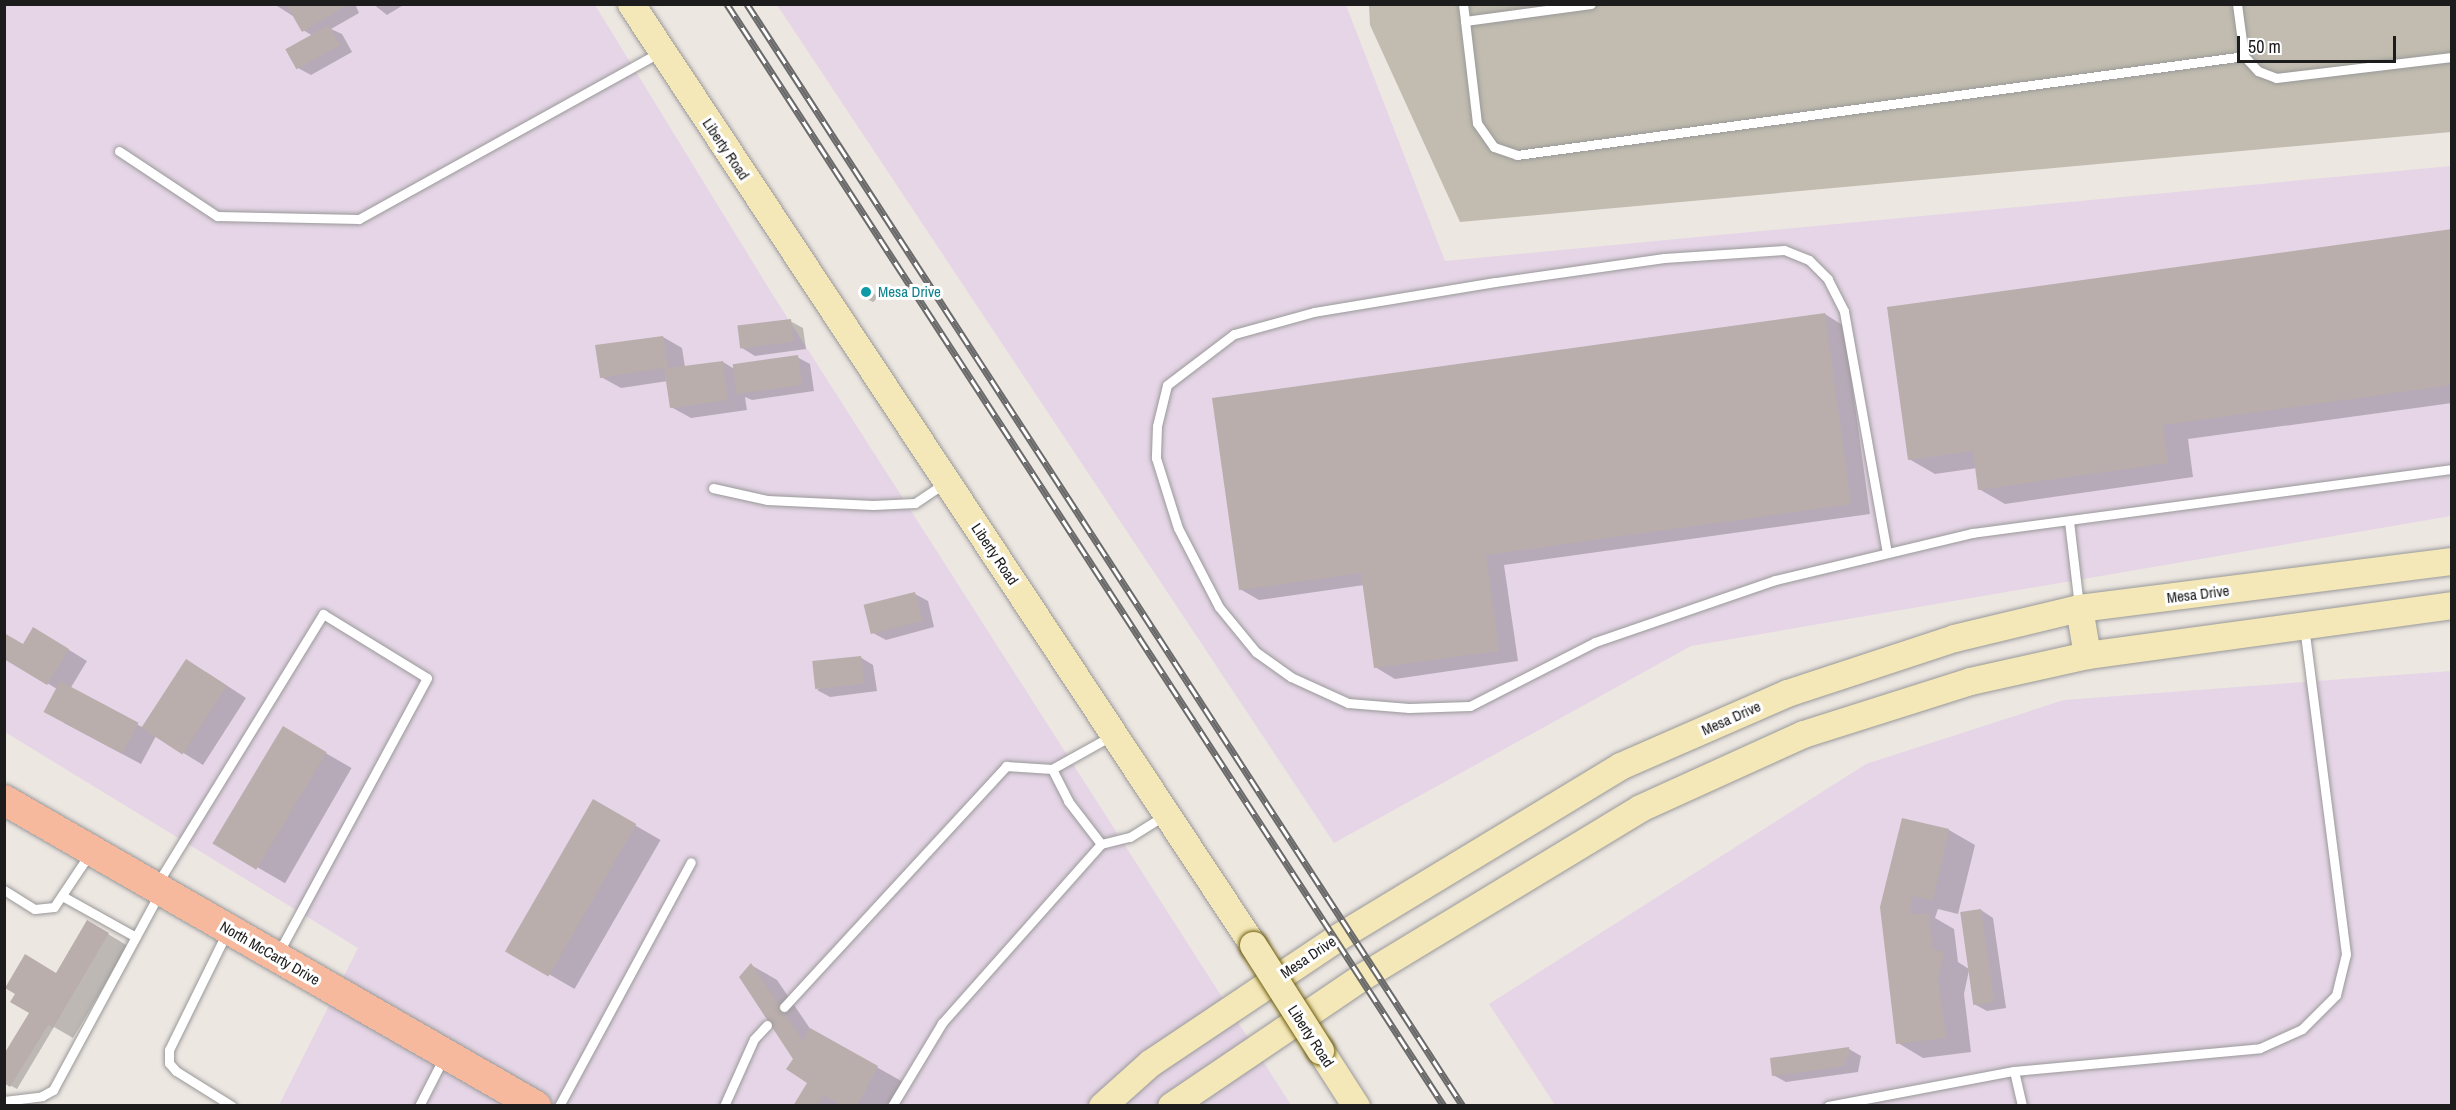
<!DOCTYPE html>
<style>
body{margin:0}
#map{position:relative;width:2456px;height:1110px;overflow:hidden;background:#ede7e2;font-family:"Archivo Narrow",sans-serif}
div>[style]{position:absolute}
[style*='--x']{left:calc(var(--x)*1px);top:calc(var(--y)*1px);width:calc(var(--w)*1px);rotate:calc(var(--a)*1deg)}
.industrial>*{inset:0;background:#e5d5e6}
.construction>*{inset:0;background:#c1bcaf}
.shadow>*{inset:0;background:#0003;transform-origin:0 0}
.building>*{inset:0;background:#b9aeac;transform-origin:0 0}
.roads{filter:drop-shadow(0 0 2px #999) drop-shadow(0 0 2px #999)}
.service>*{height:9px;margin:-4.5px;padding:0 4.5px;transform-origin:4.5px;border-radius:4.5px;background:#fff}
.secondary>*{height:27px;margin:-13.5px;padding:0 13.5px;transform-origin:13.5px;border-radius:13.5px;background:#f5e8b8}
.primary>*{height:30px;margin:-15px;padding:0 15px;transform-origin:15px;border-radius:15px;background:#f6b99e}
.rail>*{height:7px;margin-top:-3.5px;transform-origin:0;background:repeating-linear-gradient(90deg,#fff 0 14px,#6a6a6a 0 28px);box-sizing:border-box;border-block:2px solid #6a6a6a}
.bridges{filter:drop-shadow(0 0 2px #6c5d0b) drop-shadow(0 0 2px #6c5d0b)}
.secondary-bridge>*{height:27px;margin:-13.5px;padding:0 13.5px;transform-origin:13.5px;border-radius:13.5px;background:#f5e8b8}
.dots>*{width:16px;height:16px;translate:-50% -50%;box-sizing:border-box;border:3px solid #fff;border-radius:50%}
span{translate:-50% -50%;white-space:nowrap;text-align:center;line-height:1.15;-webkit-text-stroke:6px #fff;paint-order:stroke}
.street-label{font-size:15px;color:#1c1c1c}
.culture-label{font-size:15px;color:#0d838f}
.left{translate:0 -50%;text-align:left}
.frame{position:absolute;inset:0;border:6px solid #1c1c1c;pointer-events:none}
.scale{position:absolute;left:2237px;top:36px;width:159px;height:27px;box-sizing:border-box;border:3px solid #1c1c1c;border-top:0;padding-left:8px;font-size:18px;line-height:21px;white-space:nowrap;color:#1c1c1c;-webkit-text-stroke:4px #fff;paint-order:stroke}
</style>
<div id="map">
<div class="industrial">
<i style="clip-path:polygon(4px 5px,595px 5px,771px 292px,1291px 1105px,279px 1105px,358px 948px,5px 732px)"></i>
<i style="clip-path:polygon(777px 5px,1346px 5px,1445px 261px,2451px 166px,2451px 516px,1691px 646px,1334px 843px)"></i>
<i style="clip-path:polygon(2451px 671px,2451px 1105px,1555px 1105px,1489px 1004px,1866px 764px,2064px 700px)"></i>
</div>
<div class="construction">
<i style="clip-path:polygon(1369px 5px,2451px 5px,2451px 132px,1460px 222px,1370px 25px)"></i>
</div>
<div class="shadow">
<i style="clip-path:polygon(274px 4px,355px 4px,359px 13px,331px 29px,342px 34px,352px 52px,311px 75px,298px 68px,313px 36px,303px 30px,296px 18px)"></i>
<i style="clip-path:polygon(373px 4px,405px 4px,387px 15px)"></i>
<i style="clip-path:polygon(2452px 230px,2452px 403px,2188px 439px,2193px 477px,2005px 504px,1979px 489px,1977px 468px,1935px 474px,1909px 459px)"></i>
<i style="clip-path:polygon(866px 285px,878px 298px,873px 302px,867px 299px)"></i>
<i style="clip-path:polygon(1825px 314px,1844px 326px,1870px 514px,1504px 565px,1518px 661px,1395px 679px,1375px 667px,1364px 585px,1259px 600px,1240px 589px)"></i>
<i style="clip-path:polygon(790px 321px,803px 328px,806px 349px,755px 356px,742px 348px)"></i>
<i style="clip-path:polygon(663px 337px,682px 348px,685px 367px,723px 362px,736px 370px,797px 357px,810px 364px,814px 391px,752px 400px,745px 397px,747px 410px,691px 418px,671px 407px,668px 381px,621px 388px,601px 377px)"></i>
<i style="clip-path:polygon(915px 594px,928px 601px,934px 627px,886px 640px,873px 633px)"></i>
<i style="clip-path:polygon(53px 640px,87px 661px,70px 689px,144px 728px,206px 672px,246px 698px,203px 765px,156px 736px,141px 764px,64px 723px,57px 689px,4px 657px,24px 645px)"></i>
<i style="clip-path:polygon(860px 657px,873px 665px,877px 691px,830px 697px,817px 690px)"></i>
<i style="left:284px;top:729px;width:78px;height:133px;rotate:30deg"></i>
<i style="left:593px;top:801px;width:78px;height:172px;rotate:30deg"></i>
<i style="clip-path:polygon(1903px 819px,1949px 830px,1975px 845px,1958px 914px,1938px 909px,1935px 918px,1954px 929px,1958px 962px,1969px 969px,1981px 910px,1993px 918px,2006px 1008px,1987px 1011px,1974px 1004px,1969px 970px,1964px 994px,1971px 1052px,1923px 1058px,1898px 1043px)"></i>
<i style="clip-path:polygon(88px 922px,128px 946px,73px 1038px,54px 1027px,17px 1089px,4px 1082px,57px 974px)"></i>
<i style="clip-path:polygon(751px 965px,777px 980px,811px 1030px,903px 1082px,890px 1106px,794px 1106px,809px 1082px)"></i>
<i style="clip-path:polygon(1849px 1049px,1861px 1056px,1858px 1072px,1786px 1082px,1773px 1075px)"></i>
</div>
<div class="building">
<i style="clip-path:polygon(286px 4px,349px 4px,302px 32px)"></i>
<i style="left:329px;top:25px;width:23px;height:50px;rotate:61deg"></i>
<i style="clip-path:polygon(2452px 229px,2452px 385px,2163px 425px,2168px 463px,1978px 490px,1973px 451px,1908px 460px,1887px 307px)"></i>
<i style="left:866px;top:284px;width:13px;height:9px;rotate:58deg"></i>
<i style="clip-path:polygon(1825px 313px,1851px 504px,1486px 555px,1499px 651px,1374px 668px,1361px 573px,1239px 590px,1212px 398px)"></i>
<i style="left:791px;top:319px;width:23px;height:54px;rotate:83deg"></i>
<i style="clip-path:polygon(663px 336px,668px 368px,723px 361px,728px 400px,670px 408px,664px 368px,600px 378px,595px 345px)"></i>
<i style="left:798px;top:355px;width:30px;height:66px;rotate:82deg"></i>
<i style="left:915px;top:592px;width:30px;height:53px;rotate:76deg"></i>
<i style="clip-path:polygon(33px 627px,69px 649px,47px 685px,4px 659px,4px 633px,23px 644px)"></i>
<i style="left:861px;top:656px;width:28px;height:49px;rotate:84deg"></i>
<i style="left:186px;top:659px;width:49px;height:82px;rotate:33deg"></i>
<i style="left:60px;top:681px;width:89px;height:35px;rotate:28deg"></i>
<i style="left:283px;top:726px;width:51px;height:137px;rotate:31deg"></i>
<i style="left:593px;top:799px;width:50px;height:176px;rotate:30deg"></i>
<i style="clip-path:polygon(1902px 818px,1949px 829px,1933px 900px,1912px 896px,1910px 905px,1911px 915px,1929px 913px,1933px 950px,1944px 952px,1938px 979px,1946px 1038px,1896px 1044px,1880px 907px)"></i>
<i style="left:1981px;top:909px;width:94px;height:21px;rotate:82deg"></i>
<i style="clip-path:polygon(87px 920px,109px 933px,53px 1028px,48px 1025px,10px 1087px,4px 1083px,4px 1054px,29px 1013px,10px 1002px,15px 994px,5px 988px,25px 954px,56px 973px)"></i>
<i style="clip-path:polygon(751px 963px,803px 1041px,810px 1028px,878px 1066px,857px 1106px,843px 1106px,824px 1095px,818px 1106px,793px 1106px,807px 1083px,786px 1069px,793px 1059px,739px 977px)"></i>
<i style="clip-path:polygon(1849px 1047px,1850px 1057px,1845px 1058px,1846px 1066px,1772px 1076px,1770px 1058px)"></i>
</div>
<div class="roads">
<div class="service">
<i style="--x:1463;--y:4;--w:17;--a:83"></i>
<i style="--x:1465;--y:21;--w:127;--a:-7.7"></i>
<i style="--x:2237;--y:4;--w:52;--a:82.3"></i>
<i style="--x:2244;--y:56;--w:21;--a:47"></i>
<i style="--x:2258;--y:71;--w:19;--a:21"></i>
<i style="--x:2276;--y:78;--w:177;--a:-6.8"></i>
<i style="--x:1465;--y:21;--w:103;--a:83.3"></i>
<i style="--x:1477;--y:123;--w:29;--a:55"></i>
<i style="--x:1494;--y:147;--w:24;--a:19"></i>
<i style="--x:1517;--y:155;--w:734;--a:-7.75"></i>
<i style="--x:119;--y:151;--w:118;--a:33.6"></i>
<i style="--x:217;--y:216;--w:142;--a:1.2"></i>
<i style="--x:359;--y:219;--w:343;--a:-29"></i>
<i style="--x:713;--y:488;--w:55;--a:12.5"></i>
<i style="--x:767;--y:500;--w:106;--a:2.7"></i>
<i style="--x:873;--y:505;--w:42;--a:-2.7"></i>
<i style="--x:915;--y:503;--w:36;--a:-34"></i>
<i style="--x:2069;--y:521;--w:86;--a:83.3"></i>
<i style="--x:1887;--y:553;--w:246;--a:-100.1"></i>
<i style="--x:1844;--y:311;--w:36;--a:-117"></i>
<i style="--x:1828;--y:279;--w:27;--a:-135"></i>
<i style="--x:1809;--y:260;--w:27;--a:-158"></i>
<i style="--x:1784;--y:250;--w:120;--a:176.2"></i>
<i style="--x:1664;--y:258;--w:171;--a:171.9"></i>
<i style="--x:1495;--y:282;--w:183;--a:170.6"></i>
<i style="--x:1314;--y:312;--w:83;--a:164.6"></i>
<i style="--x:1234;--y:334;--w:84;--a:142.7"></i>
<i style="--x:1167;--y:385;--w:42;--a:103.7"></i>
<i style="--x:1157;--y:426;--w:32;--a:92"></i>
<i style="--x:1156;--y:458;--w:73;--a:72.6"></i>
<i style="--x:1178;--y:528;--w:89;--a:62.6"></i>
<i style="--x:1219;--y:607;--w:58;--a:50.6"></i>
<i style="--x:1256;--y:652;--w:43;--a:35.5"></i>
<i style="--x:1291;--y:677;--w:63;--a:24.5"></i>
<i style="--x:1348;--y:703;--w:61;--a:4.7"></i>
<i style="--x:1409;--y:708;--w:61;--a:-1.9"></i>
<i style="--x:1470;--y:706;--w:140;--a:-27.1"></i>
<i style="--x:1595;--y:642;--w:190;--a:-19"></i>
<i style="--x:1775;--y:580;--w:203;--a:-13.4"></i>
<i style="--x:1972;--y:533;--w:484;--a:-7.6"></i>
<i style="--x:1052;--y:769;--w:36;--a:63"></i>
<i style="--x:1068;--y:801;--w:54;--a:52.5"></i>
<i style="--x:1101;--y:844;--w:30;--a:-14"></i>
<i style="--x:1130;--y:837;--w:40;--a:-32"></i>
<i style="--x:157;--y:884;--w:317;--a:-58.4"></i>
<i style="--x:323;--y:614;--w:122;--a:31.6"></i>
<i style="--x:427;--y:678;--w:314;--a:118.4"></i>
<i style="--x:4;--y:890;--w:36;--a:32"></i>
<i style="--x:35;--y:909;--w:19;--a:-6"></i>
<i style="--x:54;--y:907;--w:65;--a:-56.3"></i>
<i style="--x:64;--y:897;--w:82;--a:29.1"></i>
<i style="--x:226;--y:934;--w:129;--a:116.2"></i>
<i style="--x:169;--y:1050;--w:13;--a:90"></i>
<i style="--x:169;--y:1063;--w:11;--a:49"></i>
<i style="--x:176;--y:1071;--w:66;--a:32"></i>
<i style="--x:784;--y:1007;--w:328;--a:-47.3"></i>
<i style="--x:1006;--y:766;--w:46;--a:3.7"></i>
<i style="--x:1052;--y:769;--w:68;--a:-29.2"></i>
<i style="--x:2014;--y:1071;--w:36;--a:77"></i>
<i style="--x:4;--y:1101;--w:38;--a:-7"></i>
<i style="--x:42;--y:1096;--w:13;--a:-29"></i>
<i style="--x:53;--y:1090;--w:223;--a:-61.6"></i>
<i style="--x:419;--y:1106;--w:55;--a:-63"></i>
<i style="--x:559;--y:1106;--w:277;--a:-61.6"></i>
<i style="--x:724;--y:1106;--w:73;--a:-65.9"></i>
<i style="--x:754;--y:1039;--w:19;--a:-47"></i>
<i style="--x:892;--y:1106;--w:97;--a:-58.9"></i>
<i style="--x:942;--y:1023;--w:239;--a:-48.4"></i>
<i style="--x:1828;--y:1106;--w:189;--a:-10.7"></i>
<i style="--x:2014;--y:1071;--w:247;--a:-5.3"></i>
<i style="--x:2260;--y:1048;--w:46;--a:-24.3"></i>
<i style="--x:2302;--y:1029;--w:48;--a:-45"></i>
<i style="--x:2336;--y:995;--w:42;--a:-76.3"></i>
<i style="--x:2346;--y:954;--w:330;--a:-97.3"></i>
</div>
<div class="secondary">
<i style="--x:631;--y:4;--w:1128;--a:56.54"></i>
<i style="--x:2079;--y:608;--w:48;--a:80.3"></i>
<i style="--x:1320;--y:1050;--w:67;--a:57.3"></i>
<i style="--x:1102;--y:1106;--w:64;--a:-41.9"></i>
<i style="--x:1150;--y:1063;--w:226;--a:-33.8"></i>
<i style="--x:1338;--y:937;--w:330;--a:-31.2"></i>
<i style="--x:1620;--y:766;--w:182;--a:-23.6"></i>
<i style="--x:1787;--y:693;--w:176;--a:-18.2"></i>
<i style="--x:1954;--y:638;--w:129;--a:-13.5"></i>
<i style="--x:2079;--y:608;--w:376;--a:-7.2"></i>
<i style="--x:1171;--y:1106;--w:232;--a:-34.1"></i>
<i style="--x:1363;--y:976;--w:324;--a:-31.2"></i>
<i style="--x:1640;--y:808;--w:179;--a:-24.4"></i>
<i style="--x:1803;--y:734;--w:175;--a:-17.6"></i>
<i style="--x:1970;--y:681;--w:120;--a:-12.5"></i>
<i style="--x:2087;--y:655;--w:368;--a:-7.8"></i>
</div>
<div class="primary">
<i style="--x:4;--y:800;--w:614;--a:29.91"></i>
</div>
</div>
<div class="rail">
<i style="--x:727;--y:4;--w:1315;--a:56.95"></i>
<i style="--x:747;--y:4;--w:1314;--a:56.99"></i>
</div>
<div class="bridges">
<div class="secondary-bridge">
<i style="--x:1253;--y:945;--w:125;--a:57.5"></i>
</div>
</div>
<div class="dots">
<i style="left:866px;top:292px;background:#0f9aa8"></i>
</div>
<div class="street-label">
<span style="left:726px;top:149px;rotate:56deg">Liberty Road</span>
<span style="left:995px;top:554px;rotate:56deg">Liberty Road</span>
<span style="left:2198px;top:594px;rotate:-7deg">Mesa Drive</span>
<span style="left:1731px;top:718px;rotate:-24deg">Mesa Drive</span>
<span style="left:270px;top:953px;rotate:30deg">North McCarty Drive</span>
<span style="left:1308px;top:957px;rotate:-34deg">Mesa Drive</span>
<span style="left:1311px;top:1036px;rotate:57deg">Liberty Road</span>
</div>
<div class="culture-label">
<span class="left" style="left:878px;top:292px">Mesa Drive</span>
</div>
<div class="frame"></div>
<div class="scale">50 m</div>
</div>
